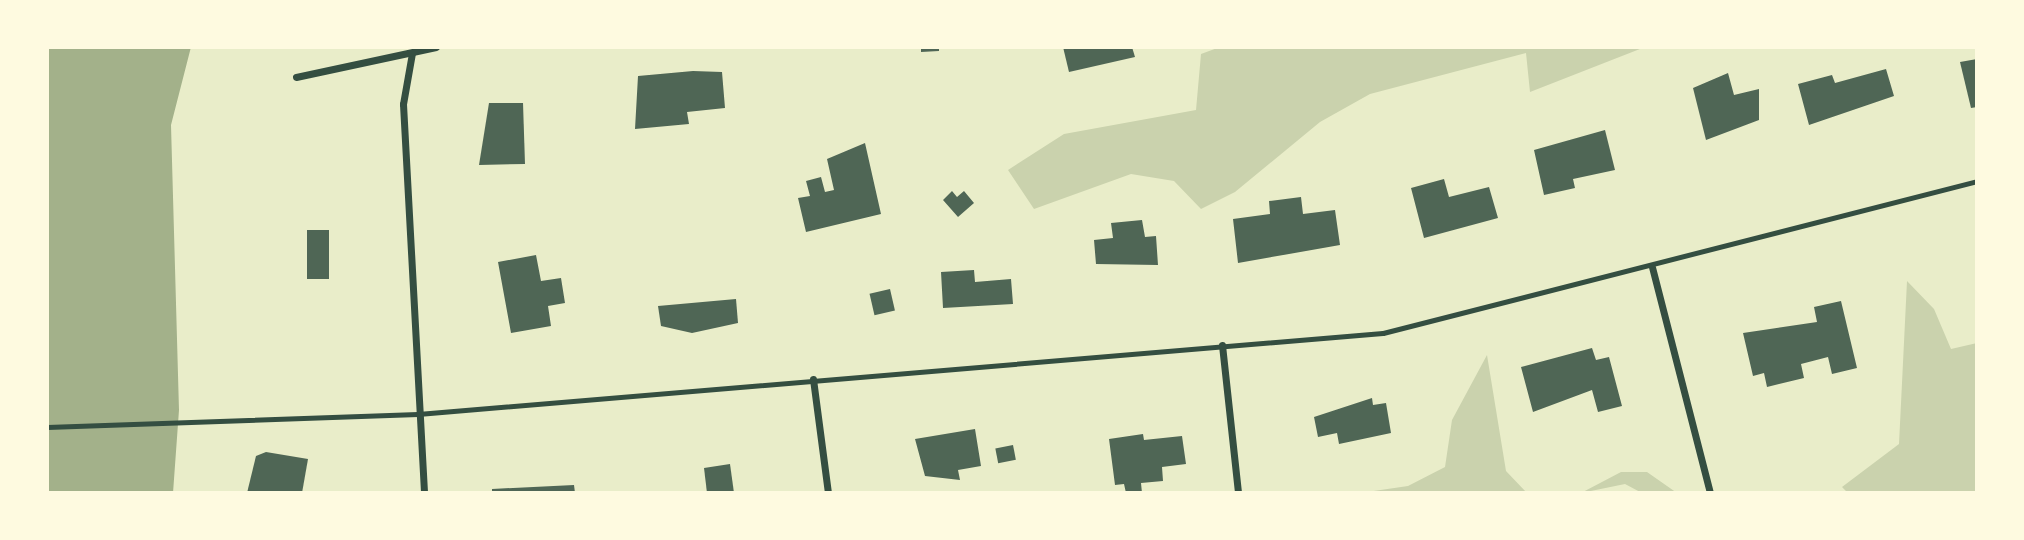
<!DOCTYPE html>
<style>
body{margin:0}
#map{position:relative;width:2024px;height:540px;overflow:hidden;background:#e9edc9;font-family:Cabin,sans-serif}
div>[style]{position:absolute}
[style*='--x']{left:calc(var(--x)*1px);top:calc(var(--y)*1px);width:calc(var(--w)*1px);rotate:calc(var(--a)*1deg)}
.green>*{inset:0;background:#cad2ad}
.water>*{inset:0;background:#a3b18a}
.building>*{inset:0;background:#4f6655;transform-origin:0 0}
.service>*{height:5px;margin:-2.5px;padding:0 2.5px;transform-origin:2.5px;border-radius:2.5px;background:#344e41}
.minor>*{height:7px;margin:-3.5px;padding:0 3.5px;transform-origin:3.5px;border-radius:3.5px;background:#344e41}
span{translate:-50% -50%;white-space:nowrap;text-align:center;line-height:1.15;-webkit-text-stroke:5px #fefae0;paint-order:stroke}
.frame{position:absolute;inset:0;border:49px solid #fefae0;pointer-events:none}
</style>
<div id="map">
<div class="green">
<i style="clip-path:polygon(1220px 47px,1645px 47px,1530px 92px,1526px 53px,1370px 94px,1320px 122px,1235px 192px,1201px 209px,1174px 181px,1131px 174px,1034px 209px,1008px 170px,1064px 134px,1196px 110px,1201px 54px)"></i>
<i style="clip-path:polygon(1907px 281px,1934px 309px,1951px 349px,1977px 343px,1977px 493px,1848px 493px,1842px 487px,1899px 444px)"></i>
<i style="clip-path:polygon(1487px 355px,1506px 471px,1527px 493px,1360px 493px,1408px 486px,1445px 467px,1452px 420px)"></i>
<i style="clip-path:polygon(1621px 472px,1647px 472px,1677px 493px,1642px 493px,1625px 484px,1581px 493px)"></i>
</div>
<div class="water">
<i style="clip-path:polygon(47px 47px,191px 47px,171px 125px,179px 410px,173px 493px,47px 493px)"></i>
</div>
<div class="building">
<i style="clip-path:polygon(921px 47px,939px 47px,939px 51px,921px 52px)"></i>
<i style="clip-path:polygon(1063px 47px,1132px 47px,1135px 57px,1069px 72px)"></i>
<i style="clip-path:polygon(1977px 59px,1977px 107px,1971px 108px,1960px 62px)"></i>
<i style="clip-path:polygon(1886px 69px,1894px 96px,1809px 125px,1798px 84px,1832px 75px,1835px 83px)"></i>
<i style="clip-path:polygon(693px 71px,722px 72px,725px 108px,687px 112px,689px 124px,635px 129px,638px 76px)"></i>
<i style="clip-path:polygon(1728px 73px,1734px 95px,1759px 89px,1759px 120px,1706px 140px,1693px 88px)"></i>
<i style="clip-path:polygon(489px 103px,523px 103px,525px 164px,479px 165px)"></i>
<i style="clip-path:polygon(1605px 130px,1615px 170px,1573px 179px,1575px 188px,1544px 195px,1534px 150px)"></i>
<i style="clip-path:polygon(865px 143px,881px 214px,806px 232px,798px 198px,810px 196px,806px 181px,821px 177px,825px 192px,834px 190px,827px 159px)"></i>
<i style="clip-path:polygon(1444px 179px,1449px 197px,1489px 187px,1498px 218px,1424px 238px,1411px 188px)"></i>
<i style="clip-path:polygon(952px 191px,957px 197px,964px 191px,974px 203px,958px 217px,943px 200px)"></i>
<i style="clip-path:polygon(1301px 197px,1303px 214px,1335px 210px,1340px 245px,1238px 263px,1233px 219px,1270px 214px,1269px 201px)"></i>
<i style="clip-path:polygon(1142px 220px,1145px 237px,1156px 236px,1158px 265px,1096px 264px,1094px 240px,1113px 238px,1111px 223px)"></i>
<i style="left:307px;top:230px;width:22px;height:49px"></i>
<i style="clip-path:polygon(536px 255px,541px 281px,561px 278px,565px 303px,548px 306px,551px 326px,511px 333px,498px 262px)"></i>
<i style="clip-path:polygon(974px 270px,975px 282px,1011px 279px,1013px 304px,943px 308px,941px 272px)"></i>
<i style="left:890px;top:289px;width:22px;height:21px;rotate:77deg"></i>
<i style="clip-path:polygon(736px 299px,738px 323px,692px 333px,661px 326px,658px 306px)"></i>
<i style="clip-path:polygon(1841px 301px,1857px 368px,1832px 374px,1828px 357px,1801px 364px,1804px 378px,1767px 387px,1764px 373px,1753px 376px,1743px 333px,1817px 322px,1814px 307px)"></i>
<i style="clip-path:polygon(1592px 348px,1596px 360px,1609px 357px,1622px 406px,1598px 412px,1592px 390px,1533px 412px,1521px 367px)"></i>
<i style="clip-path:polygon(1372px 398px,1373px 405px,1386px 403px,1391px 433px,1339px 444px,1337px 433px,1318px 437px,1314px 417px)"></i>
<i style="clip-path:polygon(975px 429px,981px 466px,958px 470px,960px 480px,925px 476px,915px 439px)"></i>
<i style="clip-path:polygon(1143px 434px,1144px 440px,1182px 436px,1186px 464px,1162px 467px,1163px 481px,1141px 483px,1142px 493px,1126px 493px,1124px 484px,1115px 485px,1109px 439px)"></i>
<i style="left:1013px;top:445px;width:15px;height:18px;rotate:79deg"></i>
<i style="clip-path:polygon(266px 452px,308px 459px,302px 493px,247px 493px,256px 456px)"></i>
<i style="clip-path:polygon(730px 464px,734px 493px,707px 493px,704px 468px)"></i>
<i style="clip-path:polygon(574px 485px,575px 493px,492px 493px,492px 489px)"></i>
</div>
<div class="service">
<i style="--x:47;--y:427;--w:371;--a:-2"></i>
<i style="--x:418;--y:414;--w:968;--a:-4.8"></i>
<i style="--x:1383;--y:333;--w:613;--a:-14.35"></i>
</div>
<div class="minor">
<i style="--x:412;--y:53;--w:52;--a:100"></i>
<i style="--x:403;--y:104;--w:390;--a:86.9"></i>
<i style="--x:296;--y:77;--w:143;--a:-12.1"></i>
<i style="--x:1652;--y:267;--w:233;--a:75.6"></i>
<i style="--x:1222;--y:345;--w:149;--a:83.8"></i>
<i style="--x:813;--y:379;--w:115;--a:82.5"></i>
</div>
<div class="frame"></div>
</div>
